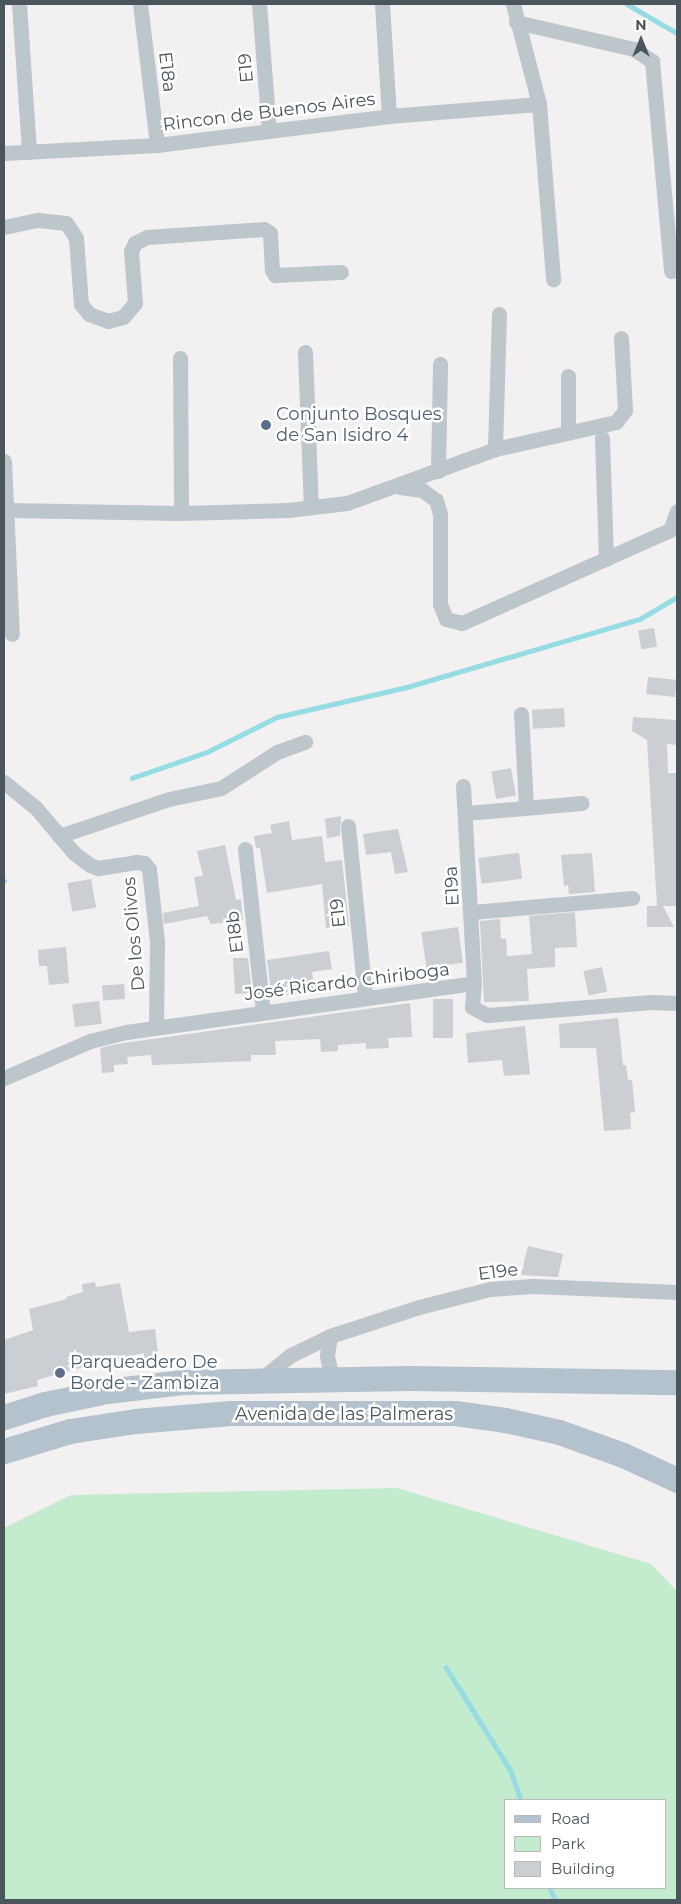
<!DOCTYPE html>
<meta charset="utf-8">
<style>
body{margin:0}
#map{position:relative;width:681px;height:1904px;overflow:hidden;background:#f2f0f0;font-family:Montserrat,sans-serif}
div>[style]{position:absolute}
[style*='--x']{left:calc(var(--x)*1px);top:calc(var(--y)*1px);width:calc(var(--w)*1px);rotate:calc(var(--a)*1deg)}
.green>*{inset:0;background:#c3ebce}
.stream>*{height:4.5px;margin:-2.25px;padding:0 2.25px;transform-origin:2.25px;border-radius:2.25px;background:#95dde3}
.building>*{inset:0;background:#cbced2;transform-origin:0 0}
.street>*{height:15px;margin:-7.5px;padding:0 7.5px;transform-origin:7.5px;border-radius:7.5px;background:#bdc6cb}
.primary>*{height:25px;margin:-12.5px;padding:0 12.5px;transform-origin:12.5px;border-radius:12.5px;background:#b3c2cc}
.dots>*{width:14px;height:14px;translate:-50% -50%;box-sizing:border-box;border:2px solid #fff;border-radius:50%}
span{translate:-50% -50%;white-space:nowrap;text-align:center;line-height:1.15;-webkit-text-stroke:5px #fff;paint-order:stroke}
.street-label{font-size:18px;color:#4a555c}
.service-label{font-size:18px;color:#4e5e75}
.left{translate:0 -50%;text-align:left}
.frame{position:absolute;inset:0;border:5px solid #4a555c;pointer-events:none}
.legend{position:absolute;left:504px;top:1799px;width:162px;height:90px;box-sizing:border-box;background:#fff;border:1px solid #b7bbbe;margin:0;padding:6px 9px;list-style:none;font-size:15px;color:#4a555c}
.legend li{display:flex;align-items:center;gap:10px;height:25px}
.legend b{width:25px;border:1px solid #b7bbbe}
.north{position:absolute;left:616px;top:15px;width:50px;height:50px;-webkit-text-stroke:4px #fff;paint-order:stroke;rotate:0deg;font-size:14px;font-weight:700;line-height:20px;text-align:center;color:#4a555c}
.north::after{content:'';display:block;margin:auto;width:18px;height:22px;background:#4a555c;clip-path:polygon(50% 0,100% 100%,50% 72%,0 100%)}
</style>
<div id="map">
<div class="green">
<i style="clip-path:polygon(evenodd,397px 1488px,651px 1564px,677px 1591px,677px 1900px,4px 1900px,4px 1528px,71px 1495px,397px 1488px,505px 1800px,665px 1800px,665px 1888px,505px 1888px,505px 1800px)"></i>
</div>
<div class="stream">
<i style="--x:627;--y:4;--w:58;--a:30.1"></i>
<i style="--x:132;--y:778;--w:79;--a:-19.1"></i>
<i style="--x:207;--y:752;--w:78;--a:-26.6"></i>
<i style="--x:277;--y:717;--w:133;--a:-13"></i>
<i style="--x:407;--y:687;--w:243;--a:-16.3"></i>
<i style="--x:640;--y:619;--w:43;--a:-30.7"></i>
<i style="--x:4;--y:881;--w:1;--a:0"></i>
<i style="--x:446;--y:1667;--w:123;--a:58"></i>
<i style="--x:511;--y:1771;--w:31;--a:71"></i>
<i style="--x:550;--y:1888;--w:13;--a:67"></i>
</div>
<div class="building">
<i style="left:654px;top:628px;width:19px;height:16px;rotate:81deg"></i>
<i style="left:648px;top:677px;width:29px;height:17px;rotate:6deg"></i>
<i style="left:564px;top:708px;width:19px;height:32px;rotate:87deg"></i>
<i style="clip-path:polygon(633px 717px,677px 720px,677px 745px,667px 744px,668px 773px,677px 773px,677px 906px,663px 906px,674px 927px,647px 927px,647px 906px,657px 906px,647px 740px,632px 731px)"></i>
<i style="left:511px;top:768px;width:28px;height:20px;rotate:80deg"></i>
<i style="clip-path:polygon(341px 816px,340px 836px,327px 838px,325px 819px)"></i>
<i style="clip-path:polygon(289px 821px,292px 840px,322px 836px,325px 862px,342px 860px,349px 926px,326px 928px,322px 884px,267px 893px,260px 848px,256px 848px,254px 836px,272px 833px,270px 825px)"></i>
<i style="clip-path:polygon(398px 829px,408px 872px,395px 874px,391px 852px,366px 855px,363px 834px)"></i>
<i style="clip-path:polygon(225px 845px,236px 900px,241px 899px,243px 920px,211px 924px,207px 916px,164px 924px,163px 913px,199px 906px,194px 877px,203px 876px,197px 851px)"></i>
<i style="left:519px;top:853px;width:26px;height:41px;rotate:83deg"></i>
<i style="clip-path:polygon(592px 853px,595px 892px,569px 894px,568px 885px,564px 886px,561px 855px)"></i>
<i style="left:91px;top:879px;width:29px;height:24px;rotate:80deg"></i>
<i style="clip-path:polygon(575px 912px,577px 947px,555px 948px,555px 967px,527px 969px,529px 1001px,484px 1002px,480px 921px,500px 919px,501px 939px,506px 938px,507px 956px,532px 954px,529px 916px)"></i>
<i style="left:458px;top:927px;width:36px;height:37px;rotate:82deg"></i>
<i style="clip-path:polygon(66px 947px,69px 983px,49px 985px,47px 966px,39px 966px,38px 950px)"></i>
<i style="clip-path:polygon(329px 951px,332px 969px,312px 972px,315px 990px,272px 998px,267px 960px)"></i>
<i style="clip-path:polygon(233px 958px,248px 958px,252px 993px,235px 994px)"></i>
<i style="left:602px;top:967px;width:25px;height:19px;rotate:78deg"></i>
<i style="left:124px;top:984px;width:15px;height:22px;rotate:86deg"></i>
<i style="left:433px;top:999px;width:20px;height:39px"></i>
<i style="left:99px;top:1001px;width:23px;height:27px;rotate:83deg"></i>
<i style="clip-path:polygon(410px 1003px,412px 1037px,388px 1038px,389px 1048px,366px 1049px,366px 1043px,338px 1045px,338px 1051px,321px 1052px,320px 1039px,275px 1041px,276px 1055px,251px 1055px,251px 1061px,152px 1065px,151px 1055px,127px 1057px,128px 1064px,114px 1065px,114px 1072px,102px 1073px,100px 1048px,117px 1044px)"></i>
<i style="clip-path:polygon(618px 1018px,623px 1065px,626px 1065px,628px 1080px,632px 1080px,635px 1112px,630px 1113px,631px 1129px,604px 1131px,596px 1048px,560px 1048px,559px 1024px)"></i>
<i style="clip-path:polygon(525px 1026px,530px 1074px,504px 1076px,502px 1060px,468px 1063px,466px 1033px)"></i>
<i style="clip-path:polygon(528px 1246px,563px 1254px,558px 1277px,521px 1275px)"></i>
<i style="clip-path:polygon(95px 1282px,96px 1287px,120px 1283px,129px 1332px,155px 1329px,159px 1360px,144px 1361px,144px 1353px,98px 1363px,37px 1380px,38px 1386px,4px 1394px,4px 1340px,33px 1330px,29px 1309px,67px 1299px,66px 1297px,83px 1292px,82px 1284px)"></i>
</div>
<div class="street">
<i style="--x:19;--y:4;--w:148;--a:86.1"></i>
<i style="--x:140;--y:4;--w:142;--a:83.1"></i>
<i style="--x:259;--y:4;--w:126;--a:85.5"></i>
<i style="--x:382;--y:4;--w:112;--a:86.4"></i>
<i style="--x:513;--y:4;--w:103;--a:75.4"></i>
<i style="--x:539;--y:104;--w:176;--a:85.4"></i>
<i style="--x:516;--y:22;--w:121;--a:12.9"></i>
<i style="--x:634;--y:49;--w:22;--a:34"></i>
<i style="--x:652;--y:61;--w:211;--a:84.8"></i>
<i style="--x:4;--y:153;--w:153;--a:-3"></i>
<i style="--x:157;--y:145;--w:234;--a:-7.1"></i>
<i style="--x:389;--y:116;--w:150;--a:-4.6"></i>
<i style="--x:4;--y:227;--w:35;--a:-12"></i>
<i style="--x:38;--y:220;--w:28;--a:6"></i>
<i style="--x:66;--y:223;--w:18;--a:56"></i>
<i style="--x:76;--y:238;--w:66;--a:85.7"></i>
<i style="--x:81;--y:304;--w:13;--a:51"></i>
<i style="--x:89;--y:314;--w:20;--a:20"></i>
<i style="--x:108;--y:321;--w:16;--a:-15"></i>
<i style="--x:123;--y:317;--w:18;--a:-49"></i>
<i style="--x:135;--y:303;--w:52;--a:-94.4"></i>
<i style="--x:131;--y:251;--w:9;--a:-63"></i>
<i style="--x:135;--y:243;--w:13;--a:-27"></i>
<i style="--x:147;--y:237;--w:117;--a:-3.9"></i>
<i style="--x:264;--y:229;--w:7;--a:34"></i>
<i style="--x:270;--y:233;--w:37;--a:87"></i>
<i style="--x:272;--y:270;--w:6;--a:59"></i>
<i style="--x:275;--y:275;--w:66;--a:-2.6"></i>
<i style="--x:305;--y:352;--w:155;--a:87.8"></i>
<i style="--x:180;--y:358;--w:155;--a:89.6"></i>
<i style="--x:568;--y:376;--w:56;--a:90"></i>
<i style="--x:602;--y:438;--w:121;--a:88.1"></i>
<i style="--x:495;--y:449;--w:135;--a:-88.3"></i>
<i style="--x:4;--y:461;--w:173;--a:87.4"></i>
<i style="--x:438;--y:471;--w:107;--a:-88.9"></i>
<i style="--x:400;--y:487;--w:22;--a:8"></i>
<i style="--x:422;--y:490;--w:17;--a:36"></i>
<i style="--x:436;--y:500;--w:15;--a:74"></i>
<i style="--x:440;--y:514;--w:90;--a:90"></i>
<i style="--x:440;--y:604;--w:16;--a:68"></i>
<i style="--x:446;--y:619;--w:16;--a:14"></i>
<i style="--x:462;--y:623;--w:228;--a:-24.1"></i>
<i style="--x:670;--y:530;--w:20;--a:-70"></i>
<i style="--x:8;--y:510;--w:173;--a:1"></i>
<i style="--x:181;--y:513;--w:107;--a:-1.6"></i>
<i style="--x:288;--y:510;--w:59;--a:-6.8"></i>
<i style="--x:347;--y:503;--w:158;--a:-20"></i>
<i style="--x:495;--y:449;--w:124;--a:-12.6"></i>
<i style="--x:616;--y:422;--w:15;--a:-53"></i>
<i style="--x:625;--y:410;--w:72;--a:-93.2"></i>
<i style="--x:521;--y:714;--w:93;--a:86.9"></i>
<i style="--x:4;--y:782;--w:41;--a:39.1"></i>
<i style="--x:36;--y:808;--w:59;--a:49.8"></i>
<i style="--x:74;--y:853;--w:20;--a:37"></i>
<i style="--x:90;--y:865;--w:9;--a:21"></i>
<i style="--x:98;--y:868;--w:38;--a:-9"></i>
<i style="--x:136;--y:862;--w:8;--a:7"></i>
<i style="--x:144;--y:863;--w:8;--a:50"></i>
<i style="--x:149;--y:869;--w:73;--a:83.7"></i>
<i style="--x:157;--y:942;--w:85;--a:90.7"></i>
<i style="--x:463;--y:786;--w:197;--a:86.8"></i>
<i style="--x:466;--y:813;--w:116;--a:-4.9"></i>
<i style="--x:348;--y:826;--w:172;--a:84.3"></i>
<i style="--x:59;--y:836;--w:116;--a:-18.6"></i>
<i style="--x:169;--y:799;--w:53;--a:-11.9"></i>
<i style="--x:221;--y:788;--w:67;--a:-32.7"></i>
<i style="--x:277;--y:752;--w:30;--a:-20"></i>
<i style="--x:245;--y:849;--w:163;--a:83.7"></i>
<i style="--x:472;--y:912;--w:161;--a:-5"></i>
<i style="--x:4;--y:1078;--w:94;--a:-23.3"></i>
<i style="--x:90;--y:1041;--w:37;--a:-14"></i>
<i style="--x:126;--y:1032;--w:351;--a:-8"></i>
<i style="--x:474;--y:983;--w:24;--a:95"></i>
<i style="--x:472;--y:1007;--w:17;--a:28"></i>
<i style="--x:487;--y:1015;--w:165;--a:-4.5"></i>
<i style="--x:651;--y:1002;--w:26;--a:2"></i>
<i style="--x:330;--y:1336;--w:20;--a:99"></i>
<i style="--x:327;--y:1356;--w:23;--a:77"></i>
<i style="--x:261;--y:1379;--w:38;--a:-39"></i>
<i style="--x:291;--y:1355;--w:43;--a:-26"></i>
<i style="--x:330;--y:1336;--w:94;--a:-18"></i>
<i style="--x:419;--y:1307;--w:73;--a:-14.2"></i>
<i style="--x:490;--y:1289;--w:43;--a:-4"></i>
<i style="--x:533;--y:1286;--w:144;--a:2.4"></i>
</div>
<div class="primary">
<i style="--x:4;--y:1417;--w:43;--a:-17.6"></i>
<i style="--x:45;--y:1404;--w:63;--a:-11.8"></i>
<i style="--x:107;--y:1391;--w:76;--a:-6.8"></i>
<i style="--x:182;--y:1382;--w:227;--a:-1"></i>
<i style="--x:409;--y:1378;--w:268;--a:0.9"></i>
<i style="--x:4;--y:1451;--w:69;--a:-16.9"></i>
<i style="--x:70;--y:1431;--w:66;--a:-8.7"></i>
<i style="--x:135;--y:1421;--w:96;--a:-4.8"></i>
<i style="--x:231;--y:1413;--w:224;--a:0"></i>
<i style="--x:455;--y:1413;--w:50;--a:8"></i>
<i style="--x:505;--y:1420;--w:55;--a:12.5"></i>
<i style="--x:559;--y:1432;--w:68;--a:19.8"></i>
<i style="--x:623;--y:1455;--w:60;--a:24.8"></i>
</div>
<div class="dots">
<i style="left:266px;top:425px;background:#5c6f8a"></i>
<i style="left:60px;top:1373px;background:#5c6f8a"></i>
</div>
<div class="street-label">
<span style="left:246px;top:68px;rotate:-95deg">E19</span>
<span style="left:167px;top:72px;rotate:83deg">E18a</span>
<span style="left:269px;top:112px;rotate:-7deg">Rincon de Buenos Aires</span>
<span style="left:452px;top:886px;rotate:-93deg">E19a</span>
<span style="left:338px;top:913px;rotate:-96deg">E19</span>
<span style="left:235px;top:932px;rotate:-97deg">E18b</span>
<span style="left:134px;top:934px;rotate:-95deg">De los Olivos</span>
<span style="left:347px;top:982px;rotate:-7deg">José Ricardo Chiriboga</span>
<span style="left:498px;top:1272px;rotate:-7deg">E19e</span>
<span style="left:344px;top:1414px">Avenida de las Palmeras</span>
</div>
<div class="service-label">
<span class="left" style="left:276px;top:425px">Conjunto Bosques<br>de San Isidro 4</span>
<span class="left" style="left:70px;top:1373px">Parqueadero De<br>Borde - Zambiza</span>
</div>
<div class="frame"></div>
<ul class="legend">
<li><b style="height:6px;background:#b3c2cc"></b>Road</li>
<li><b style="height:14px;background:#c3ebce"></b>Park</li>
<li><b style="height:14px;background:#cbced2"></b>Building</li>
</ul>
<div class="north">N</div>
</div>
